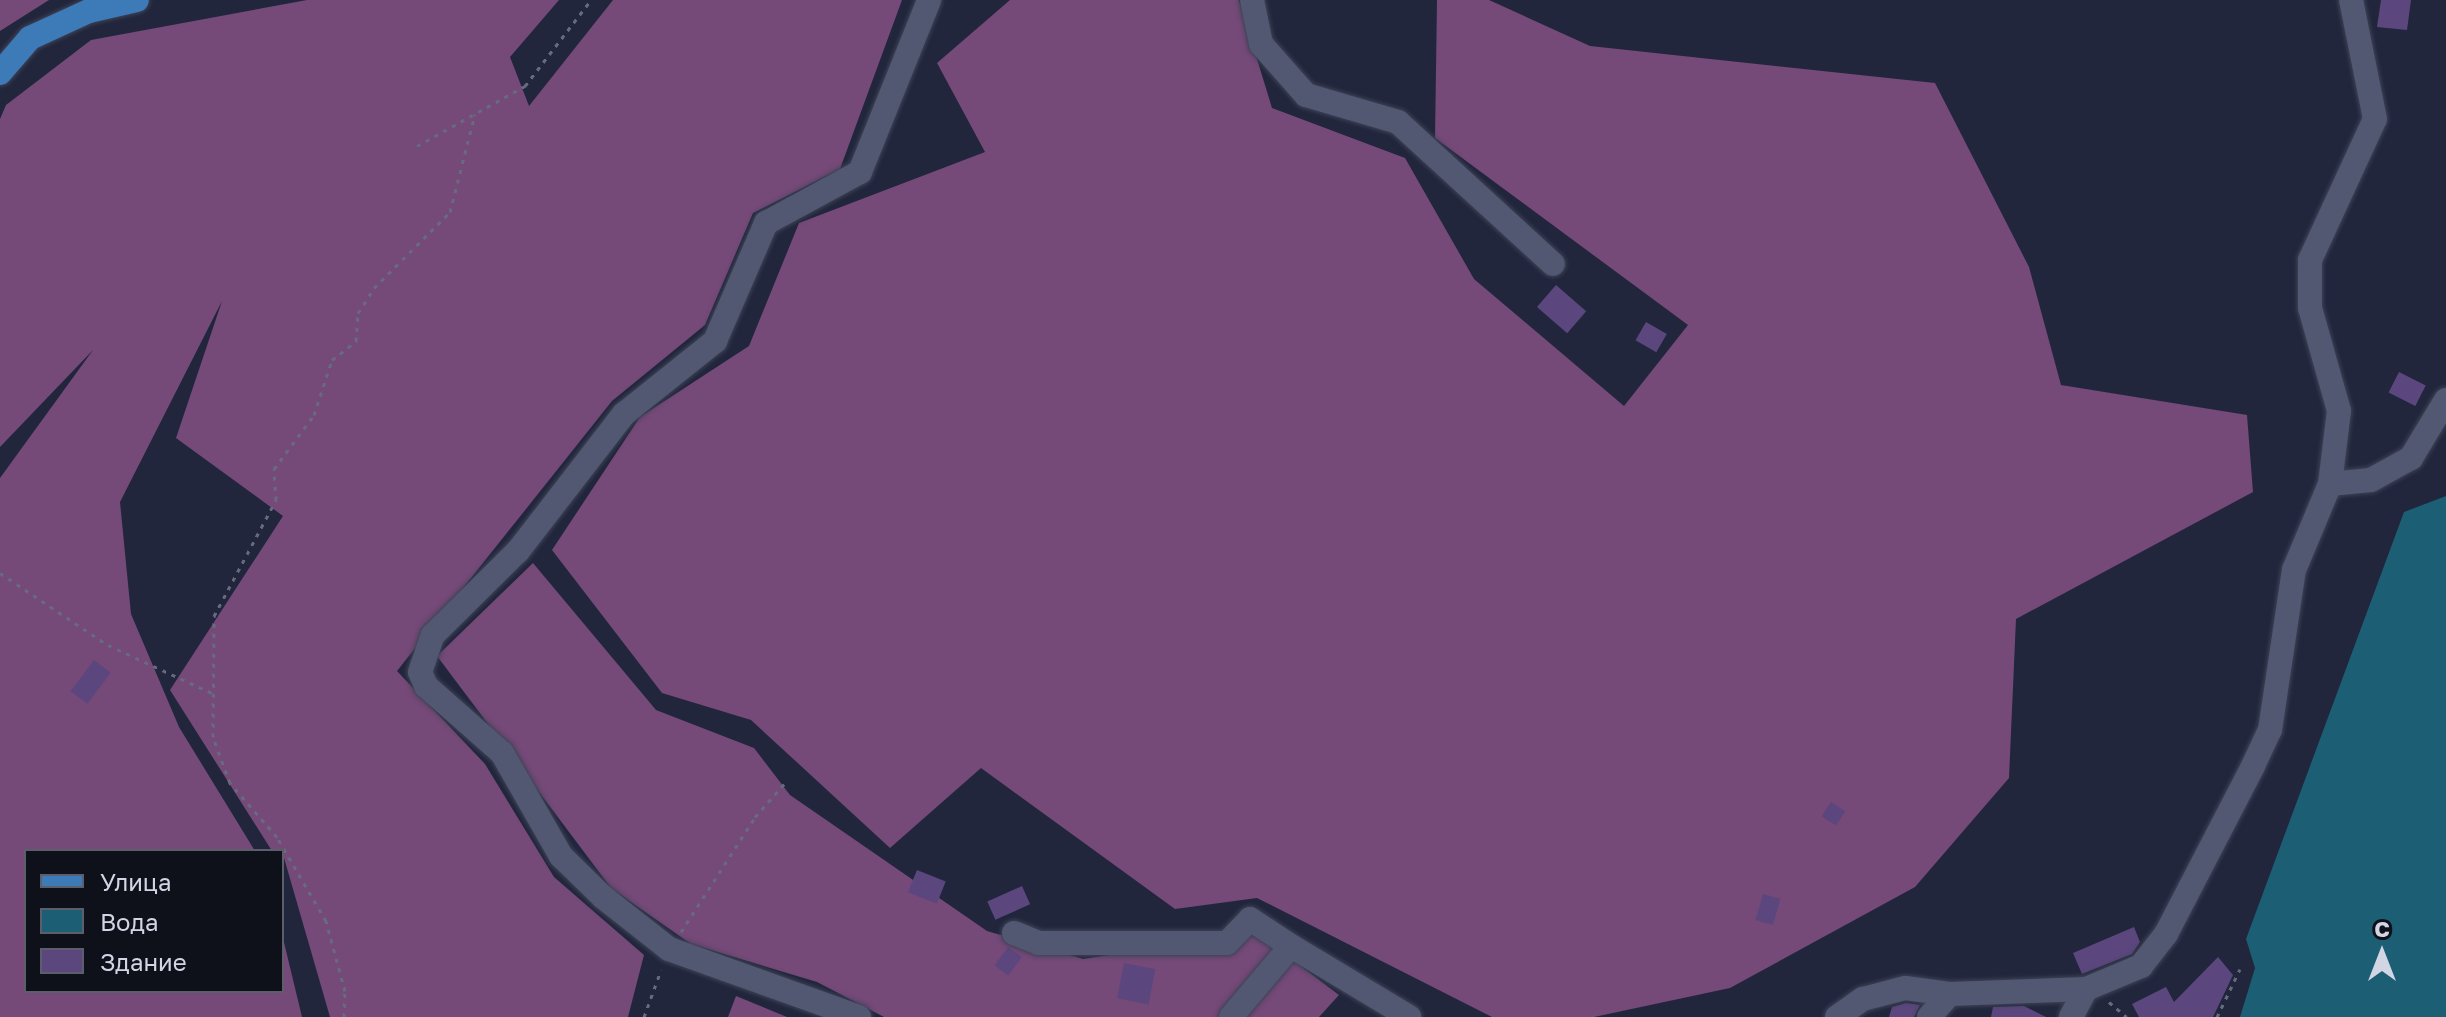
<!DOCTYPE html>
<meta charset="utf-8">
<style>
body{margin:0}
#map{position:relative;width:2446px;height:1017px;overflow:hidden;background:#21263d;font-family:"Golos Text",sans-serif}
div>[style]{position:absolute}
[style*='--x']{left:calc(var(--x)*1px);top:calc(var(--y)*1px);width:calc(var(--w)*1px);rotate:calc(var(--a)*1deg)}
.forest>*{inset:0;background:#754978}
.water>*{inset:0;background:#1c5e73}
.building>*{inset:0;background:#5b477e;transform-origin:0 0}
.path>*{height:3px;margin-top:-1.5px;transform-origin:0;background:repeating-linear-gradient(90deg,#676b7f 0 4px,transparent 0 10px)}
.roads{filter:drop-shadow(0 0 2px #3e4255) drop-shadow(0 0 2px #3e4255)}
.minor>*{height:24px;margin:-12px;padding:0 12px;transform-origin:12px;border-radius:12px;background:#525872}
.major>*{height:24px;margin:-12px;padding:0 12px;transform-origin:12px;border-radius:12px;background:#3c7ab8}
span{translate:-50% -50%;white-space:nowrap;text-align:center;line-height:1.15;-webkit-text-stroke:8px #0e101a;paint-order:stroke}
.legend{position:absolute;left:24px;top:849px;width:260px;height:144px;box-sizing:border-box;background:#0e101a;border:2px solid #5c5f6b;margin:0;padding:10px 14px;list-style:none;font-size:24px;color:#d1d5e4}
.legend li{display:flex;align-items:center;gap:16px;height:40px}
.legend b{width:40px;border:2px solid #5c5f6b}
.north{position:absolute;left:2342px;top:913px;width:80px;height:80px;-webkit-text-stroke:6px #0e101a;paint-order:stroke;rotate:0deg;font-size:22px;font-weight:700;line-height:32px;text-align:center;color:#d1d5e4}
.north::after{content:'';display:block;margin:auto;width:28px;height:36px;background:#d1d5e4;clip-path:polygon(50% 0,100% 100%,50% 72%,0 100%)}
</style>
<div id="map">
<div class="forest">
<i style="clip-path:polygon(0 0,49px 0,0 31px)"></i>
<i style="clip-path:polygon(307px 0,559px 0,510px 57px,529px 106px,613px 0,902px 0,840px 169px,753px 213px,705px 325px,612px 401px,397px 671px,485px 764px,554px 877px,644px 955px,628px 1017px,330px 1017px,282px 851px,272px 851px,170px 690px,283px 516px,176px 438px,222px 301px,120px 502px,131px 614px,179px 727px,255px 851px,26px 851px,26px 991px,282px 991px,282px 934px,302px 1017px,0 1017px,0 478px,93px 350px,0 447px,0 119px,6px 105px,91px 40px)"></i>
<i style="clip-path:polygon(1010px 0,1239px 0,1272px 108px,1405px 158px,1474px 279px,1624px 406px,1688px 325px,1435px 138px,1437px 0,1489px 0,1590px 46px,1935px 83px,2029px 267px,2061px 385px,2247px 415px,2253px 492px,2016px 619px,2009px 778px,1915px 887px,1730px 988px,1594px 1017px,1492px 1017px,1257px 898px,1175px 909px,981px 768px,890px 848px,751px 720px,662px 693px,552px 550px,640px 417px,749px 346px,799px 223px,985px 152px,937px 63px)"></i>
<i style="clip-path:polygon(533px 563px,656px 710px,754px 748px,790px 795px,987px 931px,1083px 959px,1257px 933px,1339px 995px,1319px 1017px,884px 1017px,817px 982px,691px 944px,611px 888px,437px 656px)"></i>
<i style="clip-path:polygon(736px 996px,787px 1017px,728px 1017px)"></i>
</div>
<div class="water">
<i style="clip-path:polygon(2446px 496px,2446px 1017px,2240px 1017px,2255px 968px,2246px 939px,2404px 512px)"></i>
</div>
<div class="building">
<i style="clip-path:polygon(2381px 0,2411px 0,2407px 30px,2377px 27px)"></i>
<i style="left:1556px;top:285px;width:40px;height:29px;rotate:41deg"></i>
<i style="left:1646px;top:322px;width:24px;height:21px;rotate:30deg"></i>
<i style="left:2399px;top:372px;width:30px;height:23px;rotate:27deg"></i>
<i style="left:94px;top:660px;width:21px;height:39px;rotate:37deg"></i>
<i style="left:1831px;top:802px;width:17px;height:17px;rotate:33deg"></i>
<i style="left:917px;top:870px;width:31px;height:24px;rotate:22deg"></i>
<i style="left:1022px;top:886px;width:20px;height:38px;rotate:66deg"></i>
<i style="left:1763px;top:894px;width:18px;height:27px;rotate:16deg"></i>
<i style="clip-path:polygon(2134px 927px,2140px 942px,2132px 954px,2082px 974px,2073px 953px)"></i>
<i style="left:1008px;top:947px;width:17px;height:23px;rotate:36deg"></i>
<i style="clip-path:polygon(2218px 957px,2233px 975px,2213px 1017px,2139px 1017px,2132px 1004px,2166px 987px,2174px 1002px)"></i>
<i style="left:1124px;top:963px;width:32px;height:36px;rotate:11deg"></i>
<i style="clip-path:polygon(1906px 1003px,1920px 1005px,1914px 1017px,1889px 1017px,1892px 1007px)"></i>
<i style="clip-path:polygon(2024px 1006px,2046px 1017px,1991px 1017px,1993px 1007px)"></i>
</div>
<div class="path">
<i style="--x:417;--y:146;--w:124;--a:-29.1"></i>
<i style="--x:525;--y:86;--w:108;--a:-52.5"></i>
<i style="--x:0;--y:573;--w:130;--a:33.7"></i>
<i style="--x:108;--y:645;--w:117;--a:24.8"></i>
<i style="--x:681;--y:932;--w:137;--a:-57.2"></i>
<i style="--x:755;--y:817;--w:44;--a:-48.7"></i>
<i style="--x:2109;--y:1002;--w:23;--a:40"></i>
<i style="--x:344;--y:1017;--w:26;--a:-88"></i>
<i style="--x:345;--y:991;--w:73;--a:-105.2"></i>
<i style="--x:326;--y:921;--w:97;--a:-120.3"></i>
<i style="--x:277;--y:837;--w:72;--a:-131"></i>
<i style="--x:230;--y:783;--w:49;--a:-110.3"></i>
<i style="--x:213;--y:737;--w:121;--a:-89.5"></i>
<i style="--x:214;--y:616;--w:132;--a:-61.9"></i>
<i style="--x:276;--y:500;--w:31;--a:-94"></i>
<i style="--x:274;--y:469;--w:67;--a:-53.5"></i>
<i style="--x:314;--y:415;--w:58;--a:-71.9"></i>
<i style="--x:332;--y:360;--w:31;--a:-38"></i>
<i style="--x:356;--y:341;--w:28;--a:-86"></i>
<i style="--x:358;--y:313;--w:30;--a:-57"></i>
<i style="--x:374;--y:288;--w:107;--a:-45"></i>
<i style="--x:450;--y:212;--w:101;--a:-75.7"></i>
<i style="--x:644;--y:1017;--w:50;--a:-70.1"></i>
<i style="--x:2217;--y:1017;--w:53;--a:-64.4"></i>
</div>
<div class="roads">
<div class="minor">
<i style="--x:1252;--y:0;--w:45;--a:78.4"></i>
<i style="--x:1261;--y:44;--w:68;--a:48.6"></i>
<i style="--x:1306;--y:95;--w:96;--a:16.4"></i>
<i style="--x:1398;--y:122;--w:210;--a:42.5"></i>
<i style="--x:2330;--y:484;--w:41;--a:-5.6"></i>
<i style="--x:2371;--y:480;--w:46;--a:-28.8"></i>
<i style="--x:2411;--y:458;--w:68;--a:-58.9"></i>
<i style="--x:1014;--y:933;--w:27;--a:22"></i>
<i style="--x:1039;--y:943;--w:188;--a:0"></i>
<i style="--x:1227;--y:943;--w:33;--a:-46"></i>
<i style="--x:1250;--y:919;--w:49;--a:33.4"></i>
<i style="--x:1291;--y:946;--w:93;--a:130.2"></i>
<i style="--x:1291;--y:946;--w:138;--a:31"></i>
<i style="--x:859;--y:1017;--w:202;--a:-160.3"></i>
<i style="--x:669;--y:949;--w:84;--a:-141.8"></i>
<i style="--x:603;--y:897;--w:59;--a:-135.7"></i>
<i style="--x:561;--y:856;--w:119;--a:-119.8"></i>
<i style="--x:502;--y:753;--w:101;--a:-138.6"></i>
<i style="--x:426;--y:686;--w:15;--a:-113"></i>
<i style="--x:420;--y:672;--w:39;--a:-71"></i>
<i style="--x:433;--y:635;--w:120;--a:-44.7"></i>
<i style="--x:518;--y:551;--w:173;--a:-52.3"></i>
<i style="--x:624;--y:414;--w:117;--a:-38.7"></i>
<i style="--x:715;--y:341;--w:129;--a:-66.6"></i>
<i style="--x:766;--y:223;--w:107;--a:-28.5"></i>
<i style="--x:860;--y:172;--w:185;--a:-68.1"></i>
<i style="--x:1837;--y:1017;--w:32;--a:-35"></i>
<i style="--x:1863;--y:999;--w:43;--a:-14.7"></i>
<i style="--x:1905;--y:988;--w:45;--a:7.6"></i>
<i style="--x:1950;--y:994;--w:136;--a:-2.1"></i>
<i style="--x:2086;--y:989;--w:60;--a:-22.7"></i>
<i style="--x:2141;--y:966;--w:41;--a:-52"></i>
<i style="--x:2166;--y:934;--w:189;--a:-62.6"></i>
<i style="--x:2253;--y:766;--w:40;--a:-65"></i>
<i style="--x:2270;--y:730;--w:162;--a:-81.5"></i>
<i style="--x:2294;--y:570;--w:93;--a:-67.3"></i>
<i style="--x:2330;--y:484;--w:74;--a:-83"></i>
<i style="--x:2339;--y:411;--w:107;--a:-105.7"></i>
<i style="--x:2310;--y:308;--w:48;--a:-90"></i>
<i style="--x:2310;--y:260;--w:155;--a:-65.3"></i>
<i style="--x:2375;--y:119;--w:121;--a:-101.4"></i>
<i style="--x:1929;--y:1017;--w:31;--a:-48"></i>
<i style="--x:2071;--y:1017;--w:32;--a:-62"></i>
</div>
<div class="major">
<i style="--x:0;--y:73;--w:46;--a:-49.4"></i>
<i style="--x:30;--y:38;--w:65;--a:-24.6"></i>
<i style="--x:89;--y:11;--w:49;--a:-12.9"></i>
</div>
</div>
<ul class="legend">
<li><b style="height:10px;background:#3c7ab8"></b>Улица</li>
<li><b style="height:22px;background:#1c5e73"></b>Вода</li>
<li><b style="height:22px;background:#5b477e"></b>Здание</li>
</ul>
<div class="north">С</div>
</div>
